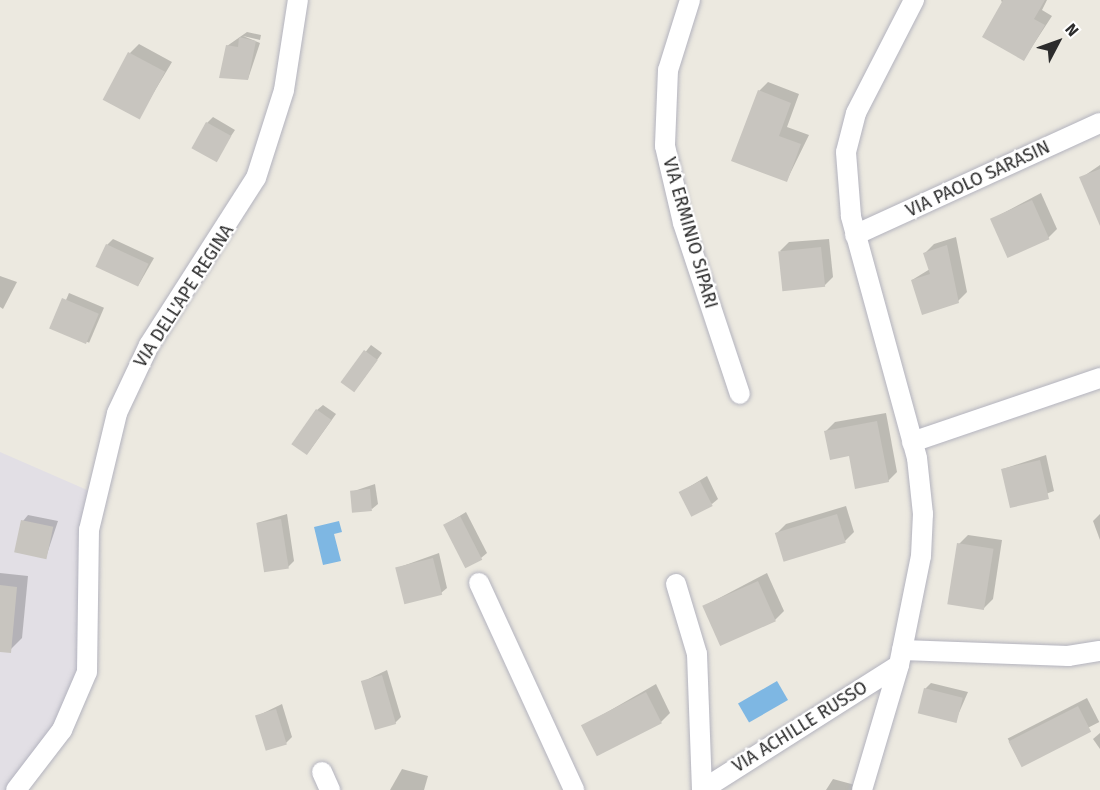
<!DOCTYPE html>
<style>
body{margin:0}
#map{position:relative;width:1100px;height:790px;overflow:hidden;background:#ece9e0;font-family:"Fira Sans",sans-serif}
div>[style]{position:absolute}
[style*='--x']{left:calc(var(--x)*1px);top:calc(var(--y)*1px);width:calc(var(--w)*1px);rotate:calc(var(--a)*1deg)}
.industrial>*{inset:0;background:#e2dfe5}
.water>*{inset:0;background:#7eb7e3;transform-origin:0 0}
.shadow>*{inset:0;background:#0003;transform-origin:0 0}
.building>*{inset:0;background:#c8c5bf;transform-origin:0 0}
.roads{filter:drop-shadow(0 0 2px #b3b3be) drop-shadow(0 0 2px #b3b3be)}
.minor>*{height:20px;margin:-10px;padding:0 10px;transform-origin:10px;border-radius:10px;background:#fff}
span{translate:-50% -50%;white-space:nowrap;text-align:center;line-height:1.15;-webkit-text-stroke:4.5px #fff;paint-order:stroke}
.street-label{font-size:18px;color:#2c2c2c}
.north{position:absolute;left:1028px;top:12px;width:60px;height:60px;-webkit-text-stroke:4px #fff;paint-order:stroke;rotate:49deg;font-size:16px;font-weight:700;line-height:24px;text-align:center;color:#2c2c2c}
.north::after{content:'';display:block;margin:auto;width:21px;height:27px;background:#2c2c2c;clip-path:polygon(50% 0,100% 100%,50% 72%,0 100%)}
</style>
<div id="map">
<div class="industrial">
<i style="clip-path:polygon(0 452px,94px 493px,78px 699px,13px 790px,0 790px)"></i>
</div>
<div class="water">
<i style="clip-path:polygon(339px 521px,342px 532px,334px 534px,341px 561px,323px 565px,314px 527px)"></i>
<i style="left:777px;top:681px;width:22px;height:45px;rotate:60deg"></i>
</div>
<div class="shadow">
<i style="clip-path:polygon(1001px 0,1047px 0,1042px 10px,1052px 16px,1024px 59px)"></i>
<i style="clip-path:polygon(247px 32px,261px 35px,260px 40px,243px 36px,260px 43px,248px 79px,227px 46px)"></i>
<i style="clip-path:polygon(139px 44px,172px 62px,139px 117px,130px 53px)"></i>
<i style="clip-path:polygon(768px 82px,799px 94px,787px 127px,809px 135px,787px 180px,759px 91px)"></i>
<i style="clip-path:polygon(213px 117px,235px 130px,215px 160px,207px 123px)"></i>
<i style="clip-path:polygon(1100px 165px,1100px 211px,1081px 178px)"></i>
<i style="clip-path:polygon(1041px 193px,1057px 229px,1048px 238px,992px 219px)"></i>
<i style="clip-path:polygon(956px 237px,967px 292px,958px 301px,912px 280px,930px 269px,925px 253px,934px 244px)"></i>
<i style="clip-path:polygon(113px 239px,154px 258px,138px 286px,107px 245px)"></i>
<i style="clip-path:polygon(829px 239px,833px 277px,824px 286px,780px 251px,789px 242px)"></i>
<i style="clip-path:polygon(0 276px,17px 282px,3px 309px,0 307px)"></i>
<i style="left:69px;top:293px;width:38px;height:38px;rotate:23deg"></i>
<i style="clip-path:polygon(371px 345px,382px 353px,359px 385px,342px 382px)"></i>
<i style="clip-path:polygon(323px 405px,336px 414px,308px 453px,317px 410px)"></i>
<i style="clip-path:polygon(886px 413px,897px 472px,888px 481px,826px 431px,835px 422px)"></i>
<i style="clip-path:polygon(1046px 455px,1054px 491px,1012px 506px,1003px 469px)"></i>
<i style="clip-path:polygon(707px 476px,718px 499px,712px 504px,681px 492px)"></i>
<i style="clip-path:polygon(375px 484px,378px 504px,372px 509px,351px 492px)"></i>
<i style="clip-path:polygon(846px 506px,854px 532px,845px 541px,777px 533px,786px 524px)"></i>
<i style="clip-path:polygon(466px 512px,487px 553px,481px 558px,445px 525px)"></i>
<i style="clip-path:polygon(287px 514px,294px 561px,288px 567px,257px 523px)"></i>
<i style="clip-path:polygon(1100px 514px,1100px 540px,1093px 521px)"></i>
<i style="clip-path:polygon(28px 515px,58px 521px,46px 557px,23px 521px)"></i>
<i style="clip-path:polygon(968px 535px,1002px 540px,993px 599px,984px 608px,959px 544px)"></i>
<i style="clip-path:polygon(439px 553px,447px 588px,441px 593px,397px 568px)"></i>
<i style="clip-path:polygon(0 573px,28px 576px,22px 638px,11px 649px,0 648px)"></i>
<i style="clip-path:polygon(767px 573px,784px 611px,775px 620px,704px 606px)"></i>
<i style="clip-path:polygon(387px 670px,401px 717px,395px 723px,362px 682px)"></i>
<i style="clip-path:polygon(931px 683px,968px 692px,955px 722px,925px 689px)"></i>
<i style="clip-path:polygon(656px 684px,670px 713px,661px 722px,583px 726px)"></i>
<i style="left:1087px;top:698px;width:27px;height:89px;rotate:63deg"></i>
<i style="clip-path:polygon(282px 704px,292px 737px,286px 743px,257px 716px)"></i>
<i style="clip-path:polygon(1100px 733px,1100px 749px,1093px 739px)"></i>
<i style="clip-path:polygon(402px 769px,428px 776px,424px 790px,390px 790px)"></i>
<i style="clip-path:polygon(833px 779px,855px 785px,854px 790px,826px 790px)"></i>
</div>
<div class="building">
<i style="clip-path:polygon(1003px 0,1045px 0,1034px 19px,1045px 25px,1024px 61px,982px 37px)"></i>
<i style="clip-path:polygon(239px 37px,256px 41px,248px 80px,219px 78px,226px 45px,238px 47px)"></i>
<i style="left:128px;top:52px;width:42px;height:54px;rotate:28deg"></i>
<i style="clip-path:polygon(758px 90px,791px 103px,779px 136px,801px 144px,787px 182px,731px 161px)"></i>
<i style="left:206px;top:122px;width:29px;height:30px;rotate:29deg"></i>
<i style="clip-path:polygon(1100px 169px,1100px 226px,1079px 177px)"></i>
<i style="left:1032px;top:200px;width:43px;height:46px;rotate:66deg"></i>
<i style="left:106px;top:244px;width:47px;height:25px;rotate:25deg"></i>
<i style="clip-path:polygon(947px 245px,959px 303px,922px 315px,911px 280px,930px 274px,923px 253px)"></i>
<i style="left:821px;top:247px;width:40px;height:43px;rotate:84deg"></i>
<i style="left:62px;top:298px;width:40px;height:33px;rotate:23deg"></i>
<i style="left:364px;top:350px;width:17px;height:40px;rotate:36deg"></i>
<i style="left:316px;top:409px;width:19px;height:43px;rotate:35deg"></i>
<i style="clip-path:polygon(877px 421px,889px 482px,855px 489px,849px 456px,830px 460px,824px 431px)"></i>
<i style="left:1040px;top:460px;width:40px;height:40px;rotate:77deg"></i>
<i style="left:700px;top:481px;width:28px;height:24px;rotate:63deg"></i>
<i style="left:370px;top:489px;width:22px;height:20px;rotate:85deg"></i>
<i style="left:837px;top:514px;width:30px;height:65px;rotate:73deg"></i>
<i style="left:460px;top:516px;width:49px;height:19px;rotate:63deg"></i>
<i style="left:281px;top:519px;width:50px;height:25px;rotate:81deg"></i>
<i style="left:21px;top:520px;width:33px;height:33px;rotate:12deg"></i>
<i style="left:957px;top:543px;width:37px;height:62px;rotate:9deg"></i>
<i style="left:433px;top:558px;width:38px;height:39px;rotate:76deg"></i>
<i style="left:758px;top:581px;width:44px;height:61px;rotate:66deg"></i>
<i style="clip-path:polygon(0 585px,17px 587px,11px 653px,0 652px)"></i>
<i style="left:382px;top:675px;width:51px;height:22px;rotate:74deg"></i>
<i style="left:924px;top:688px;width:40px;height:26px;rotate:14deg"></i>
<i style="left:646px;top:692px;width:35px;height:73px;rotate:63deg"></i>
<i style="left:1078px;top:706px;width:29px;height:78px;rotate:63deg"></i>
<i style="left:276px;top:709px;width:37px;height:22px;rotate:73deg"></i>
</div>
<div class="roads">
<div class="minor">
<i style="--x:690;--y:0;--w:73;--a:107.4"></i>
<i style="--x:668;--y:70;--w:76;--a:92.3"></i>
<i style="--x:665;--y:146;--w:79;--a:76.8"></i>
<i style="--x:683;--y:223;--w:180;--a:71.6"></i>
<i style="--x:855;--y:235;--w:269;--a:-24.6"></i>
<i style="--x:912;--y:442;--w:199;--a:-18.8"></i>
<i style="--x:479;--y:583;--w:228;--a:65.3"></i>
<i style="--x:676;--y:584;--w:73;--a:73.3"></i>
<i style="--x:697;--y:654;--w:136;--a:87.9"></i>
<i style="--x:902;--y:650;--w:166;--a:2.1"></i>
<i style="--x:1068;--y:656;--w:32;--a:-9"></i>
<i style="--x:322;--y:772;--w:20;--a:66"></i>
<i style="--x:16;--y:790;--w:76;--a:-52.5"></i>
<i style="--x:62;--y:730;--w:63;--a:-66.7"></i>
<i style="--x:87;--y:672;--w:142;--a:-89.2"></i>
<i style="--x:89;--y:530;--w:120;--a:-76.5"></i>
<i style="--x:117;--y:413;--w:75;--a:-64.8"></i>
<i style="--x:149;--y:345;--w:198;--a:-57.4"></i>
<i style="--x:256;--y:178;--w:92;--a:-72.3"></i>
<i style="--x:284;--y:90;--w:91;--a:-81.2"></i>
<i style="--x:702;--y:790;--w:233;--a:-32.4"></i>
<i style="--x:862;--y:790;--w:130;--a:-73.5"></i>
<i style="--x:899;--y:665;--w:111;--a:-78.6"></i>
<i style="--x:921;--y:556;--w:42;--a:-87.3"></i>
<i style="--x:923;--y:514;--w:56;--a:-96.1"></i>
<i style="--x:917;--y:458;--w:251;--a:-105.3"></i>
<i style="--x:851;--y:216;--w:64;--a:-94.5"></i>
<i style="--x:846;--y:152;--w:40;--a:-75.6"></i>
<i style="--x:856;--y:113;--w:127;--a:-62.8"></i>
</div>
</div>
<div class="street-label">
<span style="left:978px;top:179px;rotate:-25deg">VIA PAOLO SARASIN</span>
<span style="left:690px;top:233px;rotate:74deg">VIA ERMINIO SIPARI</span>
<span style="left:184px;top:296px;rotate:-57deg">VIA DELL'APE REGINA</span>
<span style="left:800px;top:727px;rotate:-32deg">VIA ACHILLE RUSSO</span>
</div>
<div class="north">N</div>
</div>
